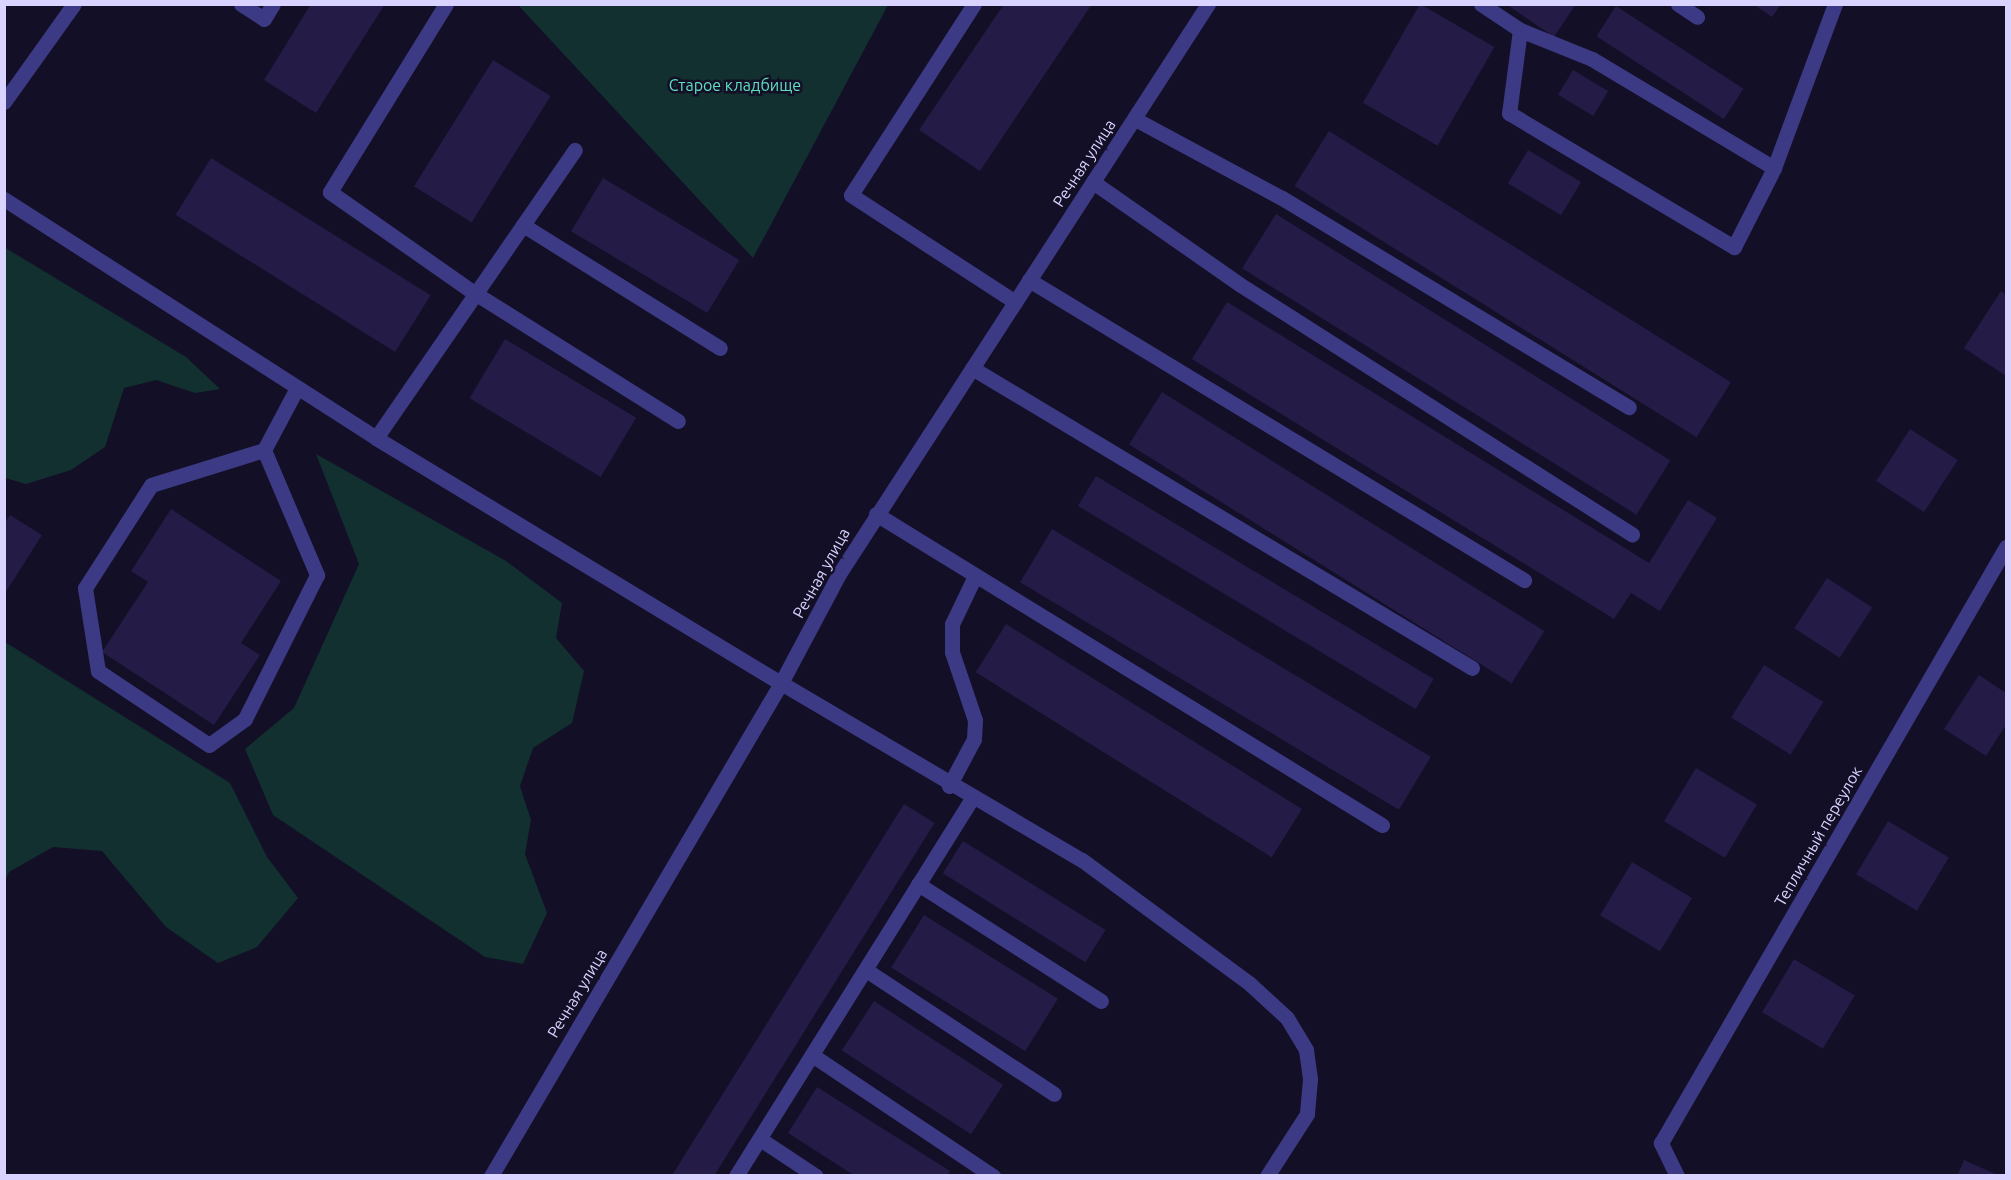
<!DOCTYPE html>
<meta charset="utf-8">
<style>
body{margin:0}
#map{position:relative;width:2011px;height:1180px;overflow:hidden;background:#130f26;font-family:Ubuntu,sans-serif}
div>[style]{position:absolute}
[style*='--x']{left:calc(var(--x)*1px);top:calc(var(--y)*1px);width:calc(var(--w)*1px);rotate:calc(var(--a)*1deg)}
.green>*{inset:0;background:#12302f}
.building>*{inset:0;background:#241b47;transform-origin:0 0}
.service>*{height:15px;margin:-7.5px;padding:0 7.5px;transform-origin:7.5px;border-radius:7.5px;background:#3d3a85}
.minor>*{height:15px;margin:-7.5px;padding:0 7.5px;transform-origin:7.5px;border-radius:7.5px;background:#3d3a85}
span{translate:-50% -50%;white-space:nowrap;text-align:center;line-height:1.15;-webkit-text-stroke:5px #130f26;paint-order:stroke}
.park-label{font-size:16px;color:#5fe0c0}
.street-label{font-size:16px;color:#d9d4ff}
.frame{position:absolute;inset:0;border:6px solid #d9d4ff;pointer-events:none}
</style>
<div id="map">
<div class="green">
<i style="clip-path:polygon(518px 5px,888px 5px,753px 258px)"></i>
<i style="clip-path:polygon(4px 247px,186px 357px,220px 389px,195px 393px,156px 380px,124px 388px,105px 447px,71px 470px,26px 484px,5px 478px)"></i>
<i style="clip-path:polygon(316px 454px,506px 561px,562px 603px,556px 638px,584px 671px,572px 723px,533px 748px,520px 786px,531px 820px,525px 854px,547px 913px,523px 964px,485px 957px,273px 815px,245px 749px,294px 708px,359px 564px)"></i>
<i style="clip-path:polygon(5px 642px,230px 783px,267px 857px,298px 898px,257px 947px,218px 963px,166px 927px,102px 851px,53px 847px,9px 872px,5px 881px)"></i>
</div>
<div class="building">
<i style="clip-path:polygon(311px 4px,385px 4px,316px 113px,264px 80px)"></i>
<i style="clip-path:polygon(1004px 4px,1092px 4px,980px 171px,919px 130px)"></i>
<i style="left:1420px;top:4px;width:86px;height:114px;rotate:30deg"></i>
<i style="clip-path:polygon(1506px 4px,1576px 4px,1554px 37px)"></i>
<i style="clip-path:polygon(1753px 4px,1781px 4px,1772px 17px)"></i>
<i style="left:1616px;top:6px;width:152px;height:36px;rotate:33deg"></i>
<i style="left:493px;top:60px;width:68px;height:149px;rotate:32deg"></i>
<i style="left:1573px;top:70px;width:41px;height:29px;rotate:31deg"></i>
<i style="left:1329px;top:131px;width:474px;height:65px;rotate:32deg"></i>
<i style="left:1528px;top:150px;width:62px;height:39px;rotate:31deg"></i>
<i style="left:211px;top:158px;width:259px;height:67px;rotate:32deg"></i>
<i style="left:603px;top:178px;width:159px;height:62px;rotate:31deg"></i>
<i style="left:1276px;top:214px;width:465px;height:64px;rotate:32deg"></i>
<i style="clip-path:polygon(2001px 291px,2006px 295px,2006px 376px,1964px 348px)"></i>
<i style="clip-path:polygon(1227px 302px,1649px 563px,1688px 500px,1717px 518px,1660px 611px,1631px 593px,1614px 619px,1192px 359px)"></i>
<i style="left:505px;top:339px;width:153px;height:69px;rotate:31deg"></i>
<i style="left:1162px;top:392px;width:451px;height:62px;rotate:32deg"></i>
<i style="left:1910px;top:429px;width:57px;height:62px;rotate:33deg"></i>
<i style="left:1096px;top:476px;width:394px;height:35px;rotate:31deg"></i>
<i style="clip-path:polygon(171px 509px,281px 581px,241px 643px,260px 655px,214px 725px,102px 652px,148px 582px,131px 571px)"></i>
<i style="clip-path:polygon(10px 515px,42px 535px,4px 595px,4px 524px)"></i>
<i style="left:1052px;top:529px;width:442px;height:62px;rotate:31deg"></i>
<i style="left:1827px;top:578px;width:54px;height:60px;rotate:33deg"></i>
<i style="left:1006px;top:624px;width:349px;height:57px;rotate:32deg"></i>
<i style="left:1764px;top:665px;width:70px;height:62px;rotate:32deg"></i>
<i style="clip-path:polygon(1979px 675px,2006px 693px,2006px 725px,1986px 756px,1944px 729px)"></i>
<i style="left:1696px;top:768px;width:71px;height:62px;rotate:31deg"></i>
<i style="left:904px;top:804px;width:36px;height:440px;rotate:32deg"></i>
<i style="left:1888px;top:821px;width:71px;height:62px;rotate:31deg"></i>
<i style="left:963px;top:841px;width:168px;height:38px;rotate:32deg"></i>
<i style="left:1632px;top:862px;width:70px;height:62px;rotate:31deg"></i>
<i style="left:924px;top:915px;width:158px;height:62px;rotate:32deg"></i>
<i style="left:1794px;top:959px;width:71px;height:62px;rotate:31deg"></i>
<i style="left:874px;top:1001px;width:154px;height:59px;rotate:33deg"></i>
<i style="clip-path:polygon(817px 1087px,950px 1171px,947px 1176px,855px 1176px,788px 1133px)"></i>
<i style="clip-path:polygon(1964px 1160px,2000px 1176px,1957px 1176px)"></i>
</div>
<div class="service">
<i style="--x:241;--y:4;--w:27;--a:33"></i>
<i style="--x:264;--y:19;--w:17;--a:-59"></i>
<i style="--x:446;--y:4;--w:221;--a:121.7"></i>
<i style="--x:330;--y:192;--w:174;--a:35"></i>
<i style="--x:473;--y:292;--w:242;--a:32.2"></i>
<i style="--x:974;--y:4;--w:227;--a:122.8"></i>
<i style="--x:851;--y:195;--w:196;--a:33.1"></i>
<i style="--x:1481;--y:4;--w:47;--a:33.7"></i>
<i style="--x:1520;--y:30;--w:78;--a:21.9"></i>
<i style="--x:1592;--y:59;--w:212;--a:30.9"></i>
<i style="--x:1774;--y:168;--w:175;--a:-69.6"></i>
<i style="--x:1678;--y:4;--w:23;--a:34"></i>
<i style="--x:1520;--y:30;--w:84;--a:97.5"></i>
<i style="--x:1509;--y:113;--w:262;--a:30.8"></i>
<i style="--x:1734;--y:247;--w:89;--a:-63.1"></i>
<i style="--x:4;--y:102;--w:120;--a:-54.5"></i>
<i style="--x:1135;--y:119;--w:167;--a:28.3"></i>
<i style="--x:1282;--y:198;--w:405;--a:31.1"></i>
<i style="--x:1093;--y:182;--w:178;--a:34.9"></i>
<i style="--x:1239;--y:284;--w:466;--a:32.5"></i>
<i style="--x:523;--y:225;--w:232;--a:32"></i>
<i style="--x:1029;--y:280;--w:579;--a:31.22"></i>
<i style="--x:972;--y:368;--w:583;--a:30.96"></i>
<i style="--x:376;--y:438;--w:350;--a:-55.4"></i>
<i style="--x:264;--y:450;--w:136;--a:67"></i>
<i style="--x:317;--y:575;--w:161;--a:116.6"></i>
<i style="--x:245;--y:719;--w:44;--a:144.2"></i>
<i style="--x:209;--y:745;--w:133;--a:-146.3"></i>
<i style="--x:98;--y:671;--w:84;--a:-98.9"></i>
<i style="--x:85;--y:588;--w:122;--a:-57.3"></i>
<i style="--x:151;--y:485;--w:118;--a:-17.2"></i>
<i style="--x:264;--y:450;--w:70;--a:-62"></i>
<i style="--x:876;--y:514;--w:594;--a:31.58"></i>
<i style="--x:781;--y:683;--w:349;--a:30.5"></i>
<i style="--x:1082;--y:860;--w:209;--a:36.4"></i>
<i style="--x:1250;--y:984;--w:50;--a:42.6"></i>
<i style="--x:1287;--y:1018;--w:37;--a:59"></i>
<i style="--x:1306;--y:1050;--w:29;--a:82"></i>
<i style="--x:1310;--y:1079;--w:35;--a:95"></i>
<i style="--x:1307;--y:1114;--w:74;--a:122.8"></i>
<i style="--x:949;--y:786;--w:53;--a:-62"></i>
<i style="--x:974;--y:739;--w:19;--a:-87"></i>
<i style="--x:975;--y:720;--w:72;--a:-108.7"></i>
<i style="--x:952;--y:652;--w:28;--a:-90"></i>
<i style="--x:952;--y:624;--w:53;--a:-64.4"></i>
<i style="--x:918;--y:884;--w:217;--a:32.6"></i>
<i style="--x:866;--y:970;--w:225;--a:33.4"></i>
<i style="--x:812;--y:1055;--w:218;--a:33.8"></i>
<i style="--x:760;--y:1139;--w:67;--a:33.5"></i>
<i style="--x:736;--y:1176;--w:445;--a:-58"></i>
</div>
<div class="minor">
<i style="--x:4;--y:199;--w:442;--a:32.7"></i>
<i style="--x:376;--y:438;--w:473;--a:31.2"></i>
<i style="--x:491;--y:1176;--w:572;--a:-59.53"></i>
<i style="--x:781;--y:683;--w:123;--a:-62"></i>
<i style="--x:839;--y:574;--w:679;--a:-57.08"></i>
<i style="--x:1677;--y:1176;--w:37;--a:-116"></i>
<i style="--x:1661;--y:1143;--w:689;--a:-59.94"></i>
</div>
<div class="park-label">
<span style="left:735px;top:85px">Старое кладбище</span>
</div>
<div class="street-label">
<span style="left:1084px;top:163px;rotate:-57deg">Речная улица</span>
<span style="left:821px;top:573px;rotate:-61deg">Речная улица</span>
<span style="left:1818px;top:836px;rotate:-60deg">Тепличный переулок</span>
<span style="left:577px;top:993px;rotate:-59deg">Речная улица</span>
</div>
<div class="frame"></div>
</div>
